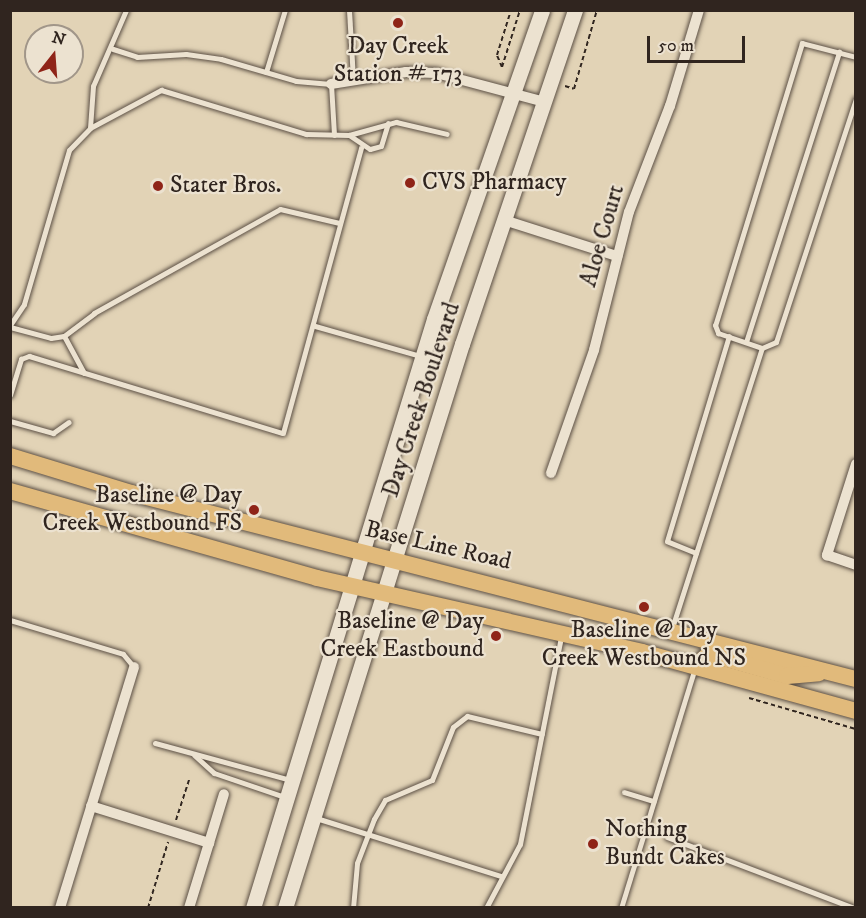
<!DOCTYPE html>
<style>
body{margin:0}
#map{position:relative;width:866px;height:918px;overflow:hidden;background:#e2d3b6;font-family:"IM FELL DW Pica",serif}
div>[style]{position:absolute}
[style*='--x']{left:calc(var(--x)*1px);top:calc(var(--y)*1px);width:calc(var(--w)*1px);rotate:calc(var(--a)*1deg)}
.path>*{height:2px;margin-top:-1px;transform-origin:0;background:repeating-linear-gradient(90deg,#30251f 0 4.5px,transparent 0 7.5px)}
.roads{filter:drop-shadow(0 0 2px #5c5045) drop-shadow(0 0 2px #5c5045)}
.service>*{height:5px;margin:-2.5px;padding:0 2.5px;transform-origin:2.5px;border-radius:2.5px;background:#ece2d0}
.minor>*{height:10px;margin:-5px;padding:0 5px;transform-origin:5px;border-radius:5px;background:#ece2d0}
.secondary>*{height:15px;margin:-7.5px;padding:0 7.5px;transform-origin:7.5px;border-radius:7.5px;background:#ece2d0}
.primary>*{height:16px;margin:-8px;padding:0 8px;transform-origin:8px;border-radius:8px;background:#e1ba7b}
.dots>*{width:16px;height:16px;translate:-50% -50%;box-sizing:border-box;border:3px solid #ece2d0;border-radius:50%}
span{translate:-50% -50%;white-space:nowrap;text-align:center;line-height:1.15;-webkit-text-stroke:4.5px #ece2d0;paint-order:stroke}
.poi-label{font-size:24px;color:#30251f}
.left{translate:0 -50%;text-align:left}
.right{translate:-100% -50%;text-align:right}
.street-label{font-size:24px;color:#30251f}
.frame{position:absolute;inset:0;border:12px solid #30251f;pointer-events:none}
.north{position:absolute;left:24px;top:24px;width:60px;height:60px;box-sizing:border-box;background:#ece2d0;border:2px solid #a19689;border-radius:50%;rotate:17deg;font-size:16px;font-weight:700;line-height:24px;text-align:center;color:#30251f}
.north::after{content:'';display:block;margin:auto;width:21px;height:27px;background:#8f2418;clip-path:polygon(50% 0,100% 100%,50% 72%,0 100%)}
.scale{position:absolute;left:647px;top:36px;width:98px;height:27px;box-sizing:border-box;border:3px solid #30251f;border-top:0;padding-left:8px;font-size:18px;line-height:21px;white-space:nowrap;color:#30251f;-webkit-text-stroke:4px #ece2d0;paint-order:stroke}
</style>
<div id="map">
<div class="path">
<i style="--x:502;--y:67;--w:13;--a:-113"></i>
<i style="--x:497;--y:55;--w:47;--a:-72.7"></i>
<i style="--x:502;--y:67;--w:60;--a:-72.5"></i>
<i style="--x:565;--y:86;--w:9;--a:18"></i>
<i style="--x:574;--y:89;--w:82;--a:-73.8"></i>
<i style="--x:749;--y:698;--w:111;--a:16.2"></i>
<i style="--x:10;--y:766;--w:1;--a:0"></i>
<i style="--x:176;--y:820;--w:45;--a:-72"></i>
<i style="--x:148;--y:908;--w:69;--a:-73.1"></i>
</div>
<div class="roads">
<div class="service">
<i style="--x:349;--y:10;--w:70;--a:86.7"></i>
<i style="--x:113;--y:49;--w:25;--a:18"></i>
<i style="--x:137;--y:57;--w:49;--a:-3.5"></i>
<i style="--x:186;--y:54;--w:35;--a:8"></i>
<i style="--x:221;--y:59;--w:78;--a:16.3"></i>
<i style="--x:296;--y:81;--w:35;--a:5"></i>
<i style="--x:331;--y:84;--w:51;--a:86.6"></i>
<i style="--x:856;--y:57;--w:56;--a:-165.5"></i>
<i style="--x:802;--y:43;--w:295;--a:107.1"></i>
<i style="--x:715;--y:325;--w:9;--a:69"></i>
<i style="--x:718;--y:333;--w:46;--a:18.8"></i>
<i style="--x:762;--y:348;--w:15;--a:-23"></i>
<i style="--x:776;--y:342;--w:256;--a:-71.8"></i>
<i style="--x:266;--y:72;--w:65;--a:-73"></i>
<i style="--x:90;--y:128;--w:42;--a:-85.9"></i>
<i style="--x:93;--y:86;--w:83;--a:-66.5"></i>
<i style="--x:349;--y:135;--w:49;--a:-15.5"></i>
<i style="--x:396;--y:122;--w:52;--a:13.2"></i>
<i style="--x:10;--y:325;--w:25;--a:-56"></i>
<i style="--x:24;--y:304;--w:160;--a:-73.7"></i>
<i style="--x:69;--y:150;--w:30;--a:-46"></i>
<i style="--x:90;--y:128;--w:81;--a:-28.2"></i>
<i style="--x:161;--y:90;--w:152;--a:16.9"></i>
<i style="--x:306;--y:134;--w:43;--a:1.3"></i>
<i style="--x:349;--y:135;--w:25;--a:34"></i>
<i style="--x:370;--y:149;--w:11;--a:-15"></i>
<i style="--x:381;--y:146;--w:24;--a:-73"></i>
<i style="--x:315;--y:326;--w:109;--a:15.9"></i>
<i style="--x:10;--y:327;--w:42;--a:15"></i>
<i style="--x:51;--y:338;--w:13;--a:-9"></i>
<i style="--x:64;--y:336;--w:38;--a:-37"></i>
<i style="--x:94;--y:313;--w:213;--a:-29.2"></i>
<i style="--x:280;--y:209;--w:61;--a:13.3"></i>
<i style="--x:64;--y:336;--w:42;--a:61.6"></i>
<i style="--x:746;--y:342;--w:305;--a:-72.2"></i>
<i style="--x:10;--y:395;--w:38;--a:-73"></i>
<i style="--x:21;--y:359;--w:9;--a:-21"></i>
<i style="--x:29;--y:356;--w:265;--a:16.9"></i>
<i style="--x:283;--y:433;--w:296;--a:-74.7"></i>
<i style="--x:10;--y:421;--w:45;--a:15.6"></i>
<i style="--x:53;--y:433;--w:19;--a:-35"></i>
<i style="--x:696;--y:553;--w:31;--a:-158"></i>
<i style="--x:667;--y:541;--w:214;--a:-73.2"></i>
<i style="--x:10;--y:620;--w:118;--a:16.7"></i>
<i style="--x:123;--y:654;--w:17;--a:50"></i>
<i style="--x:672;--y:628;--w:294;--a:-72.2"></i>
<i style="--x:155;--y:743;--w:140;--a:15.3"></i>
<i style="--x:194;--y:755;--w:27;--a:42"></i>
<i style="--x:214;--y:773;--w:75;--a:18.7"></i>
<i style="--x:624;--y:792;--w:31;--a:17"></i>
<i style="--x:316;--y:818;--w:194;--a:17.4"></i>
<i style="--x:667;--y:837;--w:200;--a:20.8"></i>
<i style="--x:353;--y:908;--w:45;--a:-84.9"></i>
<i style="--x:357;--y:863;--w:47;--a:-68.9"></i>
<i style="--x:374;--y:819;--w:22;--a:-60"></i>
<i style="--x:385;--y:800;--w:51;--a:-23.1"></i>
<i style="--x:432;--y:780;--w:57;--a:-68.4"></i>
<i style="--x:453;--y:727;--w:18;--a:-38"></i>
<i style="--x:467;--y:716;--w:77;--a:13.5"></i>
<i style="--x:486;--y:908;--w:72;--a:-62"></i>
<i style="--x:520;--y:844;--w:211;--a:-78.8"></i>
<i style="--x:621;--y:908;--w:251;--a:-72.9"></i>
</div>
<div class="minor">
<i style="--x:331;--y:84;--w:76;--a:-9.1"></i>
<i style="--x:406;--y:72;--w:30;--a:2"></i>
<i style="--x:436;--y:73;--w:113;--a:14.9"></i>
<i style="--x:504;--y:220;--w:119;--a:17.7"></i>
<i style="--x:856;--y:464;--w:96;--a:107.7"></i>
<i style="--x:827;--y:555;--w:31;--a:19"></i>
<i style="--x:551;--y:473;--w:130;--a:-70.7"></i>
<i style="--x:594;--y:350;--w:142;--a:-75.8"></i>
<i style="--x:629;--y:212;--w:114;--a:-68.9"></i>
<i style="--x:670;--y:106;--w:100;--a:-73.2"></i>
<i style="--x:91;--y:806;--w:124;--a:17.4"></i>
<i style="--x:209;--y:843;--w:68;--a:107.1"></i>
<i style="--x:209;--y:843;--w:51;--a:-73"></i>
<i style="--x:60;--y:908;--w:252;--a:-72.9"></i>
</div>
<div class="secondary">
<i style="--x:253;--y:908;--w:616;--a:-72.92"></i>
<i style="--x:434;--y:319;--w:327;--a:-70.7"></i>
<i style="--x:285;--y:908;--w:591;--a:-72.58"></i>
<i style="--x:462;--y:344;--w:353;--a:-71.3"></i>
</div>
<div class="primary">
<i style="--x:10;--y:456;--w:127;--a:17"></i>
<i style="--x:131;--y:493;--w:748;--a:14.39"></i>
<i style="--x:10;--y:491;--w:319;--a:15.8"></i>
<i style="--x:317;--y:578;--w:333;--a:12.8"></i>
<i style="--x:642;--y:652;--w:222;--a:15.4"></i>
<i style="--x:696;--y:666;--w:18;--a:-43"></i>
<i style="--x:709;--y:654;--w:81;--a:15.8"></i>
<i style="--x:787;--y:676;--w:32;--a:-5"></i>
</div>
</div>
<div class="dots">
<i style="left:398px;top:23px;background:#8f2418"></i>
<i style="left:410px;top:183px;background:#8f2418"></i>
<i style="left:158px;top:186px;background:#8f2418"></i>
<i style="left:254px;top:510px;background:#8f2418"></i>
<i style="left:644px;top:607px;background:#8f2418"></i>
<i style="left:496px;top:636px;background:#8f2418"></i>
<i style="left:593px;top:844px;background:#8f2418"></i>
</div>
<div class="poi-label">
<span style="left:398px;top:61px">Day Creek<br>Station # 173</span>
<span class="left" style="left:422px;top:183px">CVS Pharmacy</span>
<span class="left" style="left:170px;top:186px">Stater Bros.</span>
<span class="right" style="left:242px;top:510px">Baseline @ Day<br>Creek Westbound FS</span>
<span class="right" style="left:484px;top:636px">Baseline @ Day<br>Creek Eastbound</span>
<span style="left:644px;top:645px">Baseline @ Day<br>Creek Westbound NS</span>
<span class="left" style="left:605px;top:844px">Nothing<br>Bundt Cakes</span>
</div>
<div class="street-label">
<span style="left:603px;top:236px;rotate:-74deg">Aloe Court</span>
<span style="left:422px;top:400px;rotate:-72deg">Day Creek Boulevard</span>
<span style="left:438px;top:546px;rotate:13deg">Base Line Road</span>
</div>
<div class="frame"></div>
<div class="north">N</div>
<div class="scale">50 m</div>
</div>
